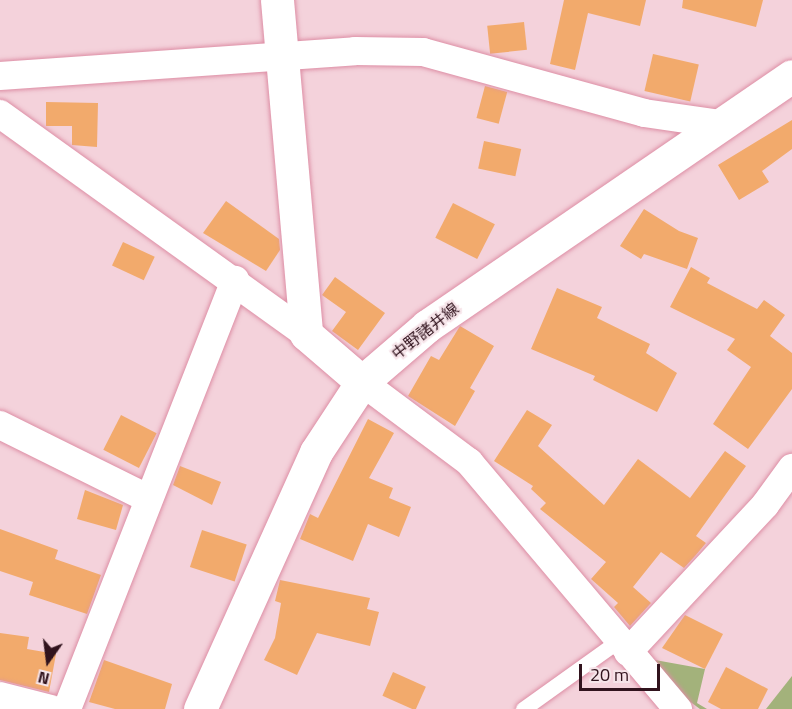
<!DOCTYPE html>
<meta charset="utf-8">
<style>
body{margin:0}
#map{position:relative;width:792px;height:709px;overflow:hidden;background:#f4d2db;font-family:"Titillium Web","Noto Sans JP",sans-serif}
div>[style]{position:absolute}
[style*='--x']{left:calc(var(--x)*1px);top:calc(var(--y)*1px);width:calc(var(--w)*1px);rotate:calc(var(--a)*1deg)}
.green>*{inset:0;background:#a3b27b}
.building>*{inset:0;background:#f2aa6c;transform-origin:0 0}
.roads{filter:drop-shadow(0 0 2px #dd8ea5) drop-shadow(0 0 2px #dd8ea5)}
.service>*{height:15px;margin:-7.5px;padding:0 7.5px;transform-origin:7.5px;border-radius:7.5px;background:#fff}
.minor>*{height:28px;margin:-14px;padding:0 14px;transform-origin:14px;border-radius:14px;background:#fff}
.tertiary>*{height:33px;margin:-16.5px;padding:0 16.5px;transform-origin:16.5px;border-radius:16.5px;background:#fff}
.secondary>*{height:33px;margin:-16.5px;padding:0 16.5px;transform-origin:16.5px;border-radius:16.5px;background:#fff}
span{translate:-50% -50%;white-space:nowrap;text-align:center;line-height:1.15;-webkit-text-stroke:4.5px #f6e4e9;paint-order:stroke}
.street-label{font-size:16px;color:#31131d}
.north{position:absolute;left:18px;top:631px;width:60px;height:60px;-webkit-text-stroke:4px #f6e4e9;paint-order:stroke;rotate:194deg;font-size:16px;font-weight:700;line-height:24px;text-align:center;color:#31131d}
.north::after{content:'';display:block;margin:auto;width:21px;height:27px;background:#31131d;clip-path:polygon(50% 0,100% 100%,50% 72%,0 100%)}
.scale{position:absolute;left:579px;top:664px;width:81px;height:27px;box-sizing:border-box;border:3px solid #31131d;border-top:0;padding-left:8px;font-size:18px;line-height:21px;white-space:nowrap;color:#31131d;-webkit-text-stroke:4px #f6e4e9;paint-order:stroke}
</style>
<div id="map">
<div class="green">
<i style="clip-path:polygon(655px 660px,705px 669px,697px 703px,707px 709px,700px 709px,685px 698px)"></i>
<i style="clip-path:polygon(792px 676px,792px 709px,766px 709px)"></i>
</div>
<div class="building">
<i style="clip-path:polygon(564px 0,646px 0,640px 26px,588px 13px,575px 70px,550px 64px)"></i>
<i style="clip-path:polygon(683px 0,763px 0,756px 27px,682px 8px)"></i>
<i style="left:524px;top:22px;width:28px;height:37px;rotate:84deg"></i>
<i style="left:653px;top:54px;width:47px;height:38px;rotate:13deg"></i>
<i style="left:485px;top:86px;width:23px;height:33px;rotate:15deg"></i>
<i style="clip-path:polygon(46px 102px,98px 103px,97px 147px,72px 145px,72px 126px,46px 126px)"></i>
<i style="clip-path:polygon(792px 120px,792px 149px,762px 171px,769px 182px,739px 200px,718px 165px)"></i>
<i style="left:484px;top:141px;width:38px;height:28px;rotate:12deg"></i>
<i style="clip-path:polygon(226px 201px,279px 239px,280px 250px,266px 271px,203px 233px)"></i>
<i style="left:453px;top:203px;width:47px;height:39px;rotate:27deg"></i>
<i style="clip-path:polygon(644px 209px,679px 231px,698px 238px,687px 269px,644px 254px,641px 259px,620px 246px)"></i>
<i style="left:123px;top:242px;width:35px;height:26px;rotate:25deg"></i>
<i style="clip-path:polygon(691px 267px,710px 278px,707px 283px,757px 309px,764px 300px,785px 315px,770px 336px,792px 353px,792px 389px,748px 449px,713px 424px,751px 367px,727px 350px,735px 339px,670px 307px)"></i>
<i style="clip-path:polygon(335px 277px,385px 313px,358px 350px,332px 331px,346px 312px,322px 295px)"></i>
<i style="clip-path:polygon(557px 288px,602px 307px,597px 318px,650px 344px,646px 353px,677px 373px,657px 412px,593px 380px,595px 376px,531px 349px)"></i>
<i style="clip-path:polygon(460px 326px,494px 346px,470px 388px,475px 391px,455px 426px,408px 396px,431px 356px,439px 360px)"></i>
<i style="clip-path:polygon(527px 410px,552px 425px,538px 446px,604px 505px,638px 459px,690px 498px,725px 451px,746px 466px,696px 536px,706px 543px,695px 556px,684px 568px,661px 552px,633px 587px,651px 603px,630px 626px,614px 607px,618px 603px,591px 579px,606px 562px,540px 509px,546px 503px,531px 489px,533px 486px,494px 461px)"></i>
<i style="left:121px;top:415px;width:40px;height:39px;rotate:27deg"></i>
<i style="clip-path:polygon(368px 419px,394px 433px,369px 478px,393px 488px,389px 498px,411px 507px,399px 537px,368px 524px,353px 561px,300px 539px,310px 514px,318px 518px)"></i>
<i style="clip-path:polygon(180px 466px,221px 482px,212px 505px,173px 485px)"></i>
<i style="clip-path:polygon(85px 490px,123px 505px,116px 530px,77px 519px)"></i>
<i style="clip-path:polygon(0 529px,58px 550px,55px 559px,101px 575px,87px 614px,29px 595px,33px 582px,0 571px)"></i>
<i style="left:202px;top:530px;width:47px;height:39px;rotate:18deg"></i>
<i style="clip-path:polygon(280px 580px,370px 598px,367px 609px,379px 612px,370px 646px,317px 633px,297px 675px,264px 660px,275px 638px,281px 603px,275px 601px)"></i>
<i style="clip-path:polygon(685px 615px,723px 634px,705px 669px,662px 648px)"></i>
<i style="clip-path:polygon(0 633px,29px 637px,27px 649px,56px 654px,49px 692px,0 680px)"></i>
<i style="clip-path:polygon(104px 660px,172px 684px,165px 709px,115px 709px,89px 702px)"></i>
<i style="clip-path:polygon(726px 667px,768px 689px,758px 709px,721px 709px,708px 702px)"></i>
<i style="left:393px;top:672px;width:36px;height:26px;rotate:24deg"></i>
</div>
<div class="roads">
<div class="service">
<i style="--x:523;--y:709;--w:117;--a:-35.6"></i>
</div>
<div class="minor">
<i style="--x:0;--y:76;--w:356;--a:-4"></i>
<i style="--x:355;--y:51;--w:68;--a:0.8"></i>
<i style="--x:423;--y:52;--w:229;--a:15.4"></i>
<i style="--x:644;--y:113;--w:76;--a:8.3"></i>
<i style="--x:0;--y:114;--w:377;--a:35.7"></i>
<i style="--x:362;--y:382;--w:134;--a:36.8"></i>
<i style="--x:469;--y:462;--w:324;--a:49.8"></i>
<i style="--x:0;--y:425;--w:164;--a:26.4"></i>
<i style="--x:628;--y:652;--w:201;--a:-47"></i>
<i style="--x:765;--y:505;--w:46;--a:-53.9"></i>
<i style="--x:0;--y:696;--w:53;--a:14.3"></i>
<i style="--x:67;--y:709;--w:461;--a:-68.6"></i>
</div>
<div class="tertiary">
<i style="--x:277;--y:0;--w:335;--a:85"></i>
<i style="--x:306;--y:334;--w:74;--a:40.6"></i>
</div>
<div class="secondary">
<i style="--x:200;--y:709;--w:282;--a:-65.7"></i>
<i style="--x:316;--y:452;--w:84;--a:-56.7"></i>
<i style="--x:362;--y:382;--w:86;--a:-40.7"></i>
<i style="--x:427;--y:326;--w:442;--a:-34.4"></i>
</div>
</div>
<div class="street-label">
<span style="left:425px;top:331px;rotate:-38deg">中野諸井線</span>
</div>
<div class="north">N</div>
<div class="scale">20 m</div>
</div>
